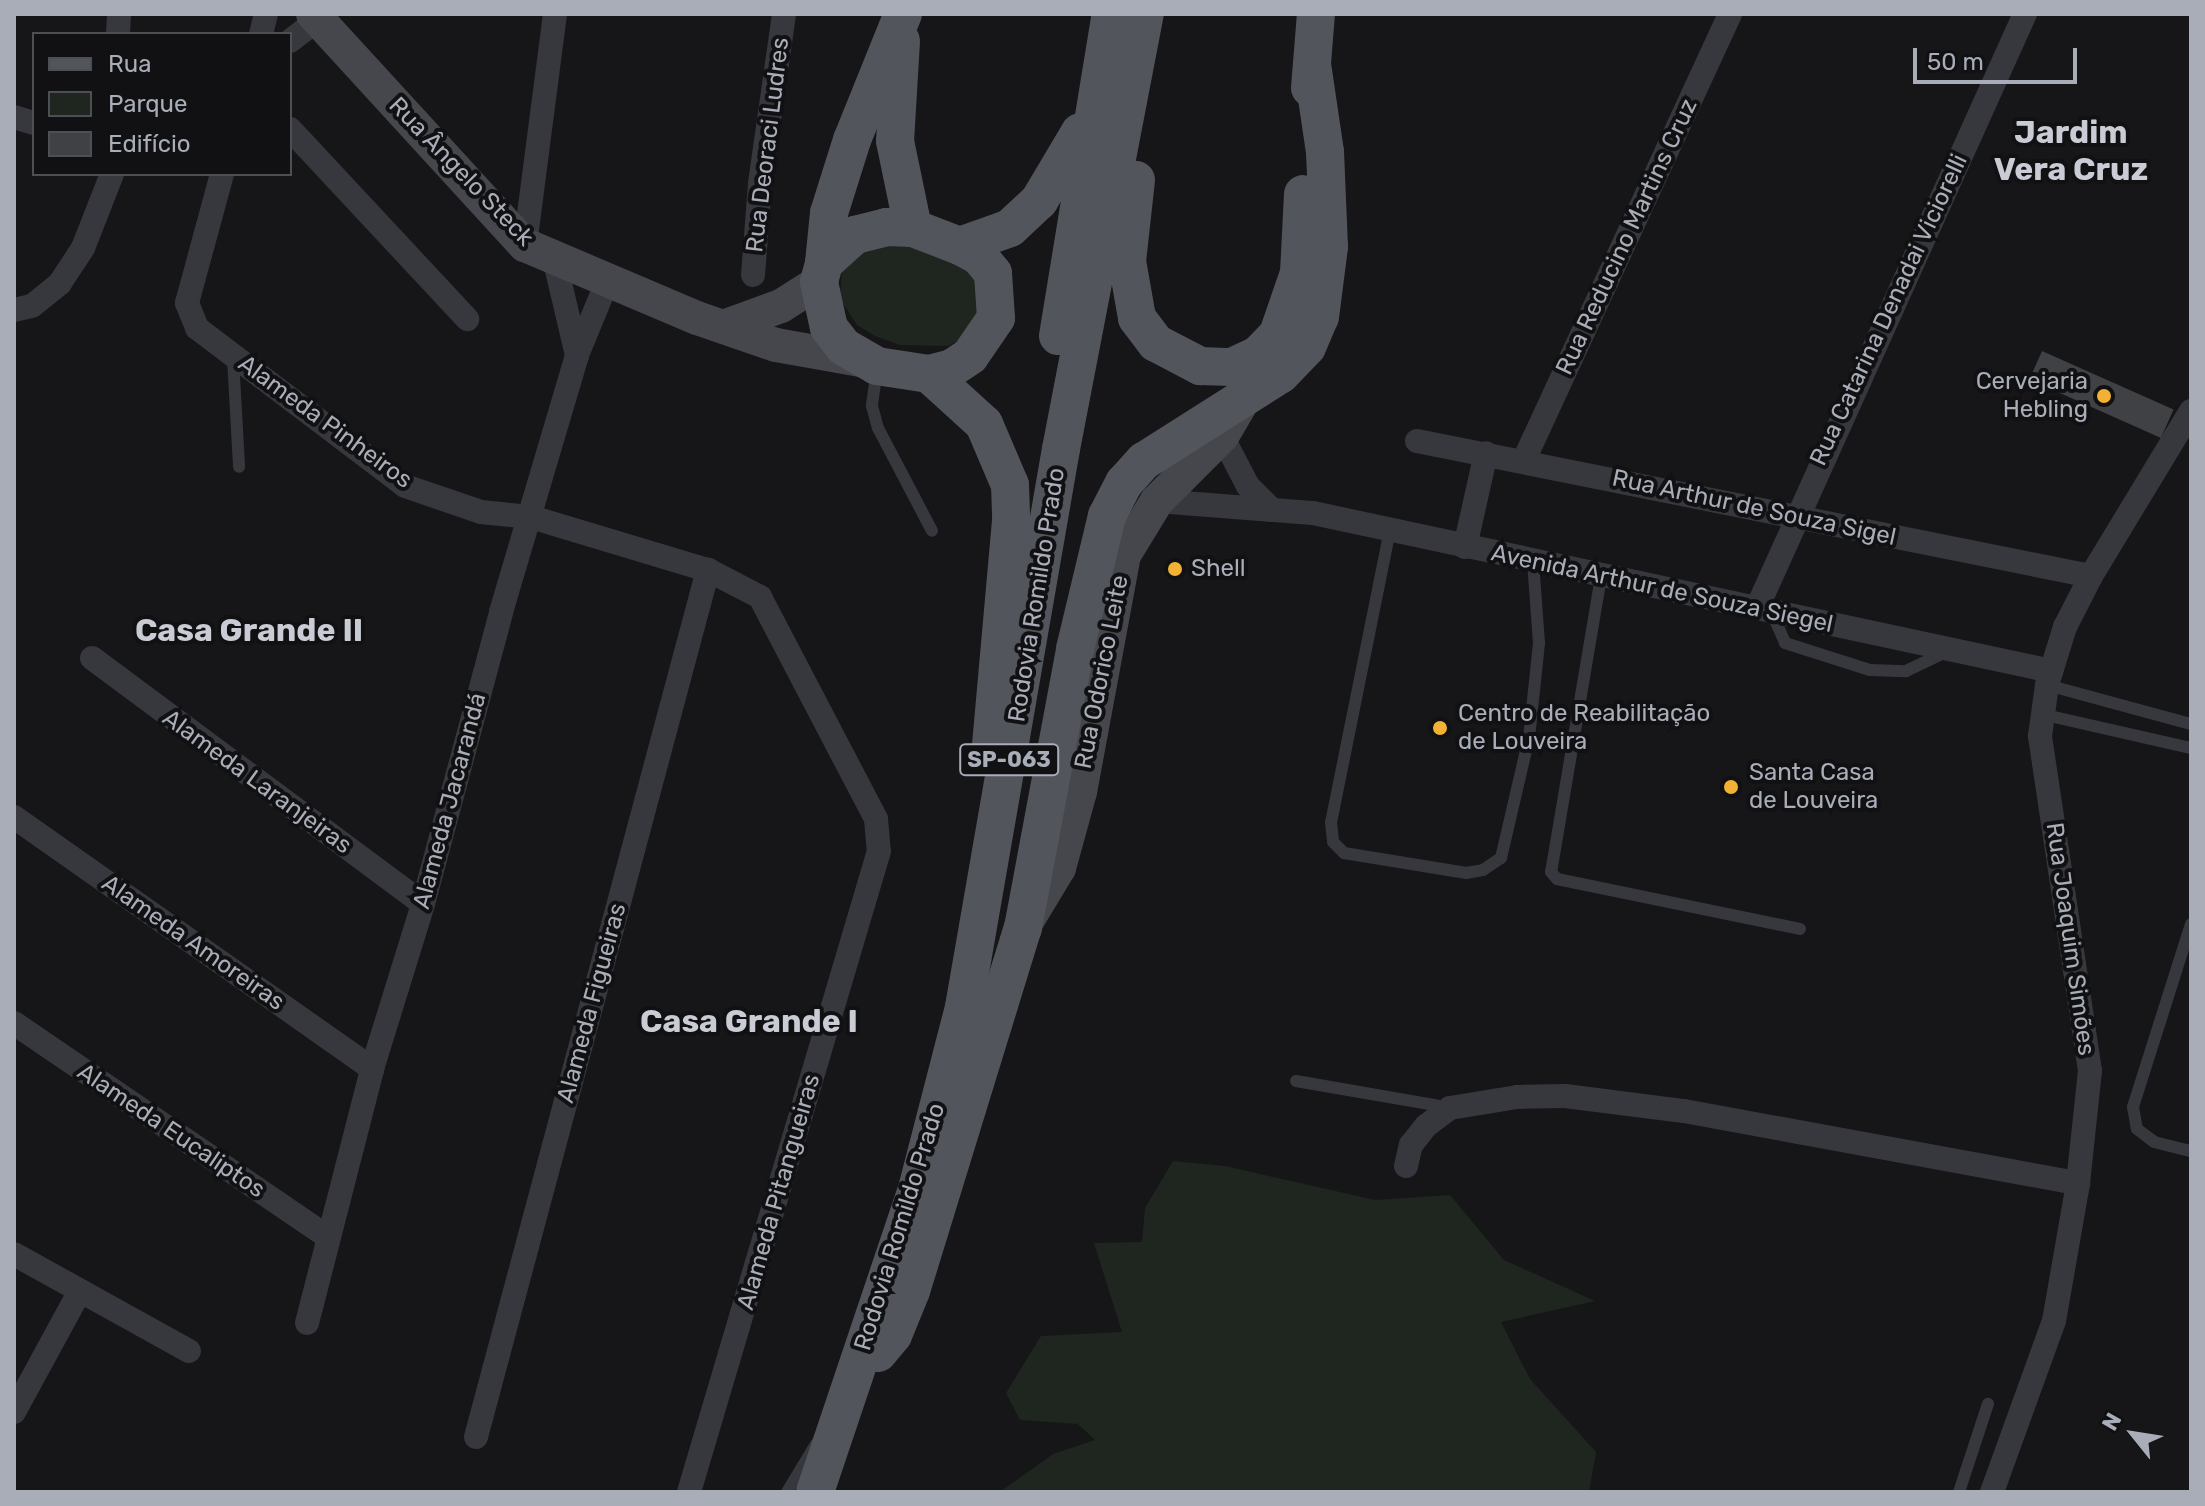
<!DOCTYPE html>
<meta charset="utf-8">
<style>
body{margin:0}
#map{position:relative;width:2205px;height:1506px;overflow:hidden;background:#161618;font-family:Rubik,sans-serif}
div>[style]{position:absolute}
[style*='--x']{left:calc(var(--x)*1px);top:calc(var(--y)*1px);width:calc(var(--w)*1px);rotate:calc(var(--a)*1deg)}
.green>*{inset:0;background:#1e261f}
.building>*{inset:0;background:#404145;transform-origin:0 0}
.service>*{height:12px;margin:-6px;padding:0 6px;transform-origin:6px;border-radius:6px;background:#37383d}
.minor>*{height:24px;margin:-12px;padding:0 12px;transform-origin:12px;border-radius:12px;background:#37383d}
.secondary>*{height:34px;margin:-17px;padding:0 17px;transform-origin:17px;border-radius:17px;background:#45474d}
.primary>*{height:38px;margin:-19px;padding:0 19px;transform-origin:19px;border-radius:19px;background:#53555c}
.dots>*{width:22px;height:22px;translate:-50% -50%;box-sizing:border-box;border:4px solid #111113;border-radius:50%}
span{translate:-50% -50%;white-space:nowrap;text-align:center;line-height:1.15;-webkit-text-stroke:8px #111113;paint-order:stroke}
.shield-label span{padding:2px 6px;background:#111113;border:2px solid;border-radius:6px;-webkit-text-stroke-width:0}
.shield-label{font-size:22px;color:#a8adb8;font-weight:700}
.street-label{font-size:24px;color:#a8adb8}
.poi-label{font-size:24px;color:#a8adb8}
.right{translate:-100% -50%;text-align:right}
.left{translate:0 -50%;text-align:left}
.district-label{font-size:32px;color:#c9ccd4;font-weight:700}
.frame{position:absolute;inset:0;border:16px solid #a8adb8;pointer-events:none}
.legend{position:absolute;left:32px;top:32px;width:260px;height:144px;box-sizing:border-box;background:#111113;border:2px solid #4d4f55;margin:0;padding:10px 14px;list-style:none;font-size:24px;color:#a8adb8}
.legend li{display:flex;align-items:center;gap:16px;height:40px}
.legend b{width:40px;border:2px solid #4d4f55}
.north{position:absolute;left:2093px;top:1394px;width:80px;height:80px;-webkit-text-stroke:6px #111113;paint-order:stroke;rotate:300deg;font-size:22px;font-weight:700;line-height:32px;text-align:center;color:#a8adb8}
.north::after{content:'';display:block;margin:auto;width:28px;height:36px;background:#a8adb8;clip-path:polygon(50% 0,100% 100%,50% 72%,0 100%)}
.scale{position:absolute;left:1913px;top:48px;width:164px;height:36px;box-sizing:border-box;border:4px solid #a8adb8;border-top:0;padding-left:10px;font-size:24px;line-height:28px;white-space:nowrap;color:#a8adb8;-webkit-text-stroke:6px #111113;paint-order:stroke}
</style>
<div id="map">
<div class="green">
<i style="clip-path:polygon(906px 238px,975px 273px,981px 307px,963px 338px,948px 346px,900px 345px,875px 336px,857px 325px,840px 299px,842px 268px,850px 255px)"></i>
<i style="clip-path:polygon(1173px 1161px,1225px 1166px,1375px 1200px,1450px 1195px,1504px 1260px,1595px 1301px,1501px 1322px,1530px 1379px,1596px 1452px,1589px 1492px,1000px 1492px,1053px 1454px,1095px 1440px,1078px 1424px,1020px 1420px,1006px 1393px,1041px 1336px,1122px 1332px,1094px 1243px,1142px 1242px,1145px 1208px)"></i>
</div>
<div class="building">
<i style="left:2042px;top:351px;width:144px;height:31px;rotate:24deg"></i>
</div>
<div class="service">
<i style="--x:233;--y:358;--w:109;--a:86.8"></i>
<i style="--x:877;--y:369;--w:37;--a:98"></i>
<i style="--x:872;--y:406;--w:23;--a:75"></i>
<i style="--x:878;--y:428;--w:116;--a:62.3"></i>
<i style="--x:1390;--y:530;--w:298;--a:101.4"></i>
<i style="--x:1331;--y:822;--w:20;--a:84"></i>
<i style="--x:1333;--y:842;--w:16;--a:45"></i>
<i style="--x:1344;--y:853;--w:124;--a:9.3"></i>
<i style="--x:1466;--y:873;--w:17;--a:-10"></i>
<i style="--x:1483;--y:870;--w:22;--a:-34"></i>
<i style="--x:1501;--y:858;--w:123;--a:-76.9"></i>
<i style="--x:1529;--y:738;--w:96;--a:-84"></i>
<i style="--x:1539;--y:643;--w:81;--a:-94.2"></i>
<i style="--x:1601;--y:577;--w:299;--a:99.6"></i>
<i style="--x:1551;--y:872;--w:9;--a:49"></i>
<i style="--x:1557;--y:879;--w:248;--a:11.6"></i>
<i style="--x:1771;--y:611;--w:35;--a:66"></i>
<i style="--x:1785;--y:643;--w:89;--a:17.6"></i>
<i style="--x:1870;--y:670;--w:36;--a:2"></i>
<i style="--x:1906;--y:671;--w:44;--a:-25.4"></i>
<i style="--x:2047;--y:685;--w:149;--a:15.2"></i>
<i style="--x:2041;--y:714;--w:154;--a:12.8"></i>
<i style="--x:2191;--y:924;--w:192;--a:107.6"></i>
<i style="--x:2133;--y:1107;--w:22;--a:80"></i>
<i style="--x:2137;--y:1129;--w:21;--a:37"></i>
<i style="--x:2154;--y:1142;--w:38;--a:14"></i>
<i style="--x:1296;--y:1081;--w:153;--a:9.8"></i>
<i style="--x:787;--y:1492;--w:56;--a:-58.9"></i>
<i style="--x:1959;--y:1492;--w:93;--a:-71.8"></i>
</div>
<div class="minor">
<i style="--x:118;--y:34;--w:20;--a:-87"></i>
<i style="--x:261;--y:34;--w:21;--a:-76"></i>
<i style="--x:290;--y:41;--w:44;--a:-37.6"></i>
<i style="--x:14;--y:117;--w:21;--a:17"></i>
<i style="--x:290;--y:129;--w:260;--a:47"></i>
<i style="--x:222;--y:174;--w:134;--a:105.2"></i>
<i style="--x:187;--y:303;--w:27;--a:68"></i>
<i style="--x:197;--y:328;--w:261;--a:37.2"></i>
<i style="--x:405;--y:486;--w:80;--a:18.9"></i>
<i style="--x:481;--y:512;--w:50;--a:5.7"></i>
<i style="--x:531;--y:517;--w:185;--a:16.7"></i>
<i style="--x:708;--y:570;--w:59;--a:27.4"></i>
<i style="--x:760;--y:597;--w:250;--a:62.4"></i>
<i style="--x:876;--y:819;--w:32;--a:85"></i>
<i style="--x:879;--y:851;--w:669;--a:106.51"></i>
<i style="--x:525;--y:245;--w:233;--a:-82.6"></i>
<i style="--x:555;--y:262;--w:96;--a:76.7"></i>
<i style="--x:753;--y:275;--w:92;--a:-85.6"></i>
<i style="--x:760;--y:183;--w:171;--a:-81.9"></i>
<i style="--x:14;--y:310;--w:18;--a:-13"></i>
<i style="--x:32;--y:306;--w:36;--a:-39"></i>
<i style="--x:60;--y:283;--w:42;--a:-56.7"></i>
<i style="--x:83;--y:248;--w:79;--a:-68.6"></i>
<i style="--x:1222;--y:436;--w:56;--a:62.5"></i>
<i style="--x:1248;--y:486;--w:34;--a:45"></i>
<i style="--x:1417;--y:441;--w:687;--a:11.33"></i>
<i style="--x:1524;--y:460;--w:491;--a:-65.2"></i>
<i style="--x:1157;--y:501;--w:156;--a:4.4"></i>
<i style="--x:1313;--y:513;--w:755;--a:12.08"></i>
<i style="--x:1465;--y:547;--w:96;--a:-77.4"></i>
<i style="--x:1757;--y:608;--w:652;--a:-65.72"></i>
<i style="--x:92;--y:658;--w:412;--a:36.6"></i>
<i style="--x:14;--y:817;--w:438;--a:35.1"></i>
<i style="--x:14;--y:1023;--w:381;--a:34.3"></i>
<i style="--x:1406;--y:1166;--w:22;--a:-77"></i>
<i style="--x:1411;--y:1145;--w:24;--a:-52"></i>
<i style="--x:1426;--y:1126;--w:30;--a:-37"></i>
<i style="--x:1450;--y:1108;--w:68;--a:-9.3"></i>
<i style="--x:1517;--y:1097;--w:48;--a:-1.2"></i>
<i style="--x:1565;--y:1096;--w:120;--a:7.2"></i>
<i style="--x:1684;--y:1111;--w:401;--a:10.4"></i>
<i style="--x:14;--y:1254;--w:200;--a:29"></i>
<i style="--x:307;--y:1323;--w:262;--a:-75.6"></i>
<i style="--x:372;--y:1069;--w:173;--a:-72.8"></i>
<i style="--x:423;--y:904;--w:302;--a:-75"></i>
<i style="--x:501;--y:612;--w:268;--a:-73.5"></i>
<i style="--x:577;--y:355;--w:79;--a:-67.7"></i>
<i style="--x:14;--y:1412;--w:138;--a:-61.4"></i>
<i style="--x:476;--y:1437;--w:898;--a:-75.02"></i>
<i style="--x:1992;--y:1492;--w:182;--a:-70.1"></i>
<i style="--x:2054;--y:1321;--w:140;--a:-80.1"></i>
<i style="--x:2078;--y:1183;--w:113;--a:-83.9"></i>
<i style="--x:2090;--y:1071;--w:339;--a:-98.5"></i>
<i style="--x:2040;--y:736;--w:51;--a:-82.2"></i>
<i style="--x:2047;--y:685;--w:61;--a:-72.8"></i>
<i style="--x:2065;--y:627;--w:57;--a:-63"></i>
<i style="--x:2091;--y:576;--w:193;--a:-58.8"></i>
</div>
<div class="secondary">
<i style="--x:313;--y:14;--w:314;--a:47.5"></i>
<i style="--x:525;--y:245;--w:187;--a:23"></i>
<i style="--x:697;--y:318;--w:83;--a:18.9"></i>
<i style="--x:776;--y:345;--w:86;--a:10"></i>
<i style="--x:726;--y:326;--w:59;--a:-20"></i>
<i style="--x:781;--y:306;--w:45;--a:-32.3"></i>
<i style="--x:1027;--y:921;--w:62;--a:-58.9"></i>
<i style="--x:1059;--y:868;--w:79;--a:-74.6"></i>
<i style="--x:1080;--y:792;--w:241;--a:-79.5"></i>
<i style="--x:1124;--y:555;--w:63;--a:-58.6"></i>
<i style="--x:1157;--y:501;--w:92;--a:-45"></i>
<i style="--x:1222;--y:436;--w:45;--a:-59.5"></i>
</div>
<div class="primary">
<i style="--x:901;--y:41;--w:100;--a:93.4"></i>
<i style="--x:895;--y:141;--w:89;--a:78.3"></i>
<i style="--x:1310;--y:88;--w:74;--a:-85.4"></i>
<i style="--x:1136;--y:180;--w:81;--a:96.3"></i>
<i style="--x:1127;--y:261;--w:58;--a:80"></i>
<i style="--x:1137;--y:318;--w:31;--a:53"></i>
<i style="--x:1156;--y:343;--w:50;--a:27.6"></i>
<i style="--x:1200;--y:366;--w:32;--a:2"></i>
<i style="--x:1232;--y:367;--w:29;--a:-25"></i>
<i style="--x:1258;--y:355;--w:29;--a:-46"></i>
<i style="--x:1278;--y:334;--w:65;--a:-71"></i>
<i style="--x:1299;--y:273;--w:79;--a:-87.1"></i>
<i style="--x:886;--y:227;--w:27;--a:2"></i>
<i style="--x:913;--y:228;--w:50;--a:21"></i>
<i style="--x:960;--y:246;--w:21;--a:28"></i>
<i style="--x:979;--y:256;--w:22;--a:51"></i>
<i style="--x:993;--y:273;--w:45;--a:86.2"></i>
<i style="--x:996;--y:318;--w:46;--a:124.4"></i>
<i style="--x:970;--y:356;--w:22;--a:146"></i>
<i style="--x:952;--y:368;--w:24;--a:165"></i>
<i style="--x:929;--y:374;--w:53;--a:-171.3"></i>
<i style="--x:877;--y:366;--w:38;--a:-150"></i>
<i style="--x:844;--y:347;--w:24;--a:-128"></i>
<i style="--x:829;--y:328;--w:47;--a:-102.3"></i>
<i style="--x:819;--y:282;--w:20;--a:-75"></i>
<i style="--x:824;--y:263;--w:42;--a:-42.1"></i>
<i style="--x:855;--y:235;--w:32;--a:-14"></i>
<i style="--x:960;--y:246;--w:53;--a:-19.8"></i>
<i style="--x:1010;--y:228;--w:40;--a:-43"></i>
<i style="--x:1039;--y:201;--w:80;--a:-59.3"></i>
<i style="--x:824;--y:263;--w:50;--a:-84.3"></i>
<i style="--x:829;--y:213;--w:77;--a:-72.5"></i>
<i style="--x:852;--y:140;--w:136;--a:-68"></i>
<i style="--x:1058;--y:336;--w:326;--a:-80.7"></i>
<i style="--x:929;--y:374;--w:74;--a:42.3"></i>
<i style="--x:984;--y:424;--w:66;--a:66.9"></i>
<i style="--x:1010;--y:485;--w:36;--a:88"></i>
<i style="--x:1011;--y:521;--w:224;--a:95.1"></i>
<i style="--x:878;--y:1353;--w:23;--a:-50"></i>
<i style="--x:893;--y:1335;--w:48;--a:-67.8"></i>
<i style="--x:911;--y:1291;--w:380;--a:-72.9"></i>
<i style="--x:1023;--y:928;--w:284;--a:-79.4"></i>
<i style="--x:1075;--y:649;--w:137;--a:-76.5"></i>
<i style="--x:1107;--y:516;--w:37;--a:-63"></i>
<i style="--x:1124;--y:483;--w:30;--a:-48"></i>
<i style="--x:1144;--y:461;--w:162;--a:-32.4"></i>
<i style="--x:1281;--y:374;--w:37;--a:-46"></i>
<i style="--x:1307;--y:347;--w:33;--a:-67"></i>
<i style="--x:1320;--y:317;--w:71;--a:-82.7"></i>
<i style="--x:1329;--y:247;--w:95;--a:-92.4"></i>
<i style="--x:1325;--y:152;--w:89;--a:-98.4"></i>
<i style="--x:815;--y:1492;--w:320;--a:-71.4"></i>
<i style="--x:917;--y:1189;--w:188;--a:-75.5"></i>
<i style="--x:964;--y:1007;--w:566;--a:-80.14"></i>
<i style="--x:1061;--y:449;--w:443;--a:-79.1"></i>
</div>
<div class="dots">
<i style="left:2104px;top:396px;background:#f2b134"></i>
<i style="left:1175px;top:569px;background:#f2b134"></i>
<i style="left:1440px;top:728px;background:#f2b134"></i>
<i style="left:1731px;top:787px;background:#f2b134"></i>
</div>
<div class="shield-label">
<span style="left:1009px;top:760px">SP-063</span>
</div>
<div class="street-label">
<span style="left:768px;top:145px;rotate:-83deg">Rua Deoraci Ludres</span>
<span style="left:461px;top:172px;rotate:46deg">Rua Ângelo Steck</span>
<span style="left:1627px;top:237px;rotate:-65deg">Rua Reducino Martins Cruz</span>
<span style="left:1889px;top:310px;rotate:-65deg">Rua Catarina Denadai Viciorelli</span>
<span style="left:325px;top:422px;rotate:36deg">Alameda Pinheiros</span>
<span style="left:1754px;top:508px;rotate:12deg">Rua Arthur de Souza Sigel</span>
<span style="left:1662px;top:589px;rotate:12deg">Avenida Arthur de Souza Siegel</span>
<span style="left:1037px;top:595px;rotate:-81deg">Rodovia Romildo Prado</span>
<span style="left:1102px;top:672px;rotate:-79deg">Rua Odorico Leite</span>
<span style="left:257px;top:782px;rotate:36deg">Alameda Laranjeiras</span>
<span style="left:450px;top:801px;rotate:-75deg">Alameda Jacarandá</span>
<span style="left:2070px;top:939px;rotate:82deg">Rua Joaquim Simões</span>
<span style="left:193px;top:943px;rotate:35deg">Alameda Amoreiras</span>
<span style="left:592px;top:1003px;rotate:-75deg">Alameda Figueiras</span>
<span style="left:171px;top:1131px;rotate:34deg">Alameda Eucaliptos</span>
<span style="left:779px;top:1192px;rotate:-74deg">Alameda Pitangueiras</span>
<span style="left:900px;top:1227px;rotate:-73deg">Rodovia Romildo Prado</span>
</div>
<div class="poi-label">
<span class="right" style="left:2088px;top:396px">Cervejaria<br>Hebling</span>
<span class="left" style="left:1191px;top:569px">Shell</span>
<span class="left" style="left:1458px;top:728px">Centro de Reabilitação<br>de Louveira</span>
<span class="left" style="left:1749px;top:787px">Santa Casa<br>de Louveira</span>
</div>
<div class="district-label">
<span style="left:2071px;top:151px">Jardim<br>Vera Cruz</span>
<span style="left:249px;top:630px">Casa Grande II</span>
<span style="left:749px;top:1021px">Casa Grande I</span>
</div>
<div class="frame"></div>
<ul class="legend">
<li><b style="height:10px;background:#53555c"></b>Rua</li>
<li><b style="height:22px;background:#1e261f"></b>Parque</li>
<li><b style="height:22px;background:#404145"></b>Edifício</li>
</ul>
<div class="north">N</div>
<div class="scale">50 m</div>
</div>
